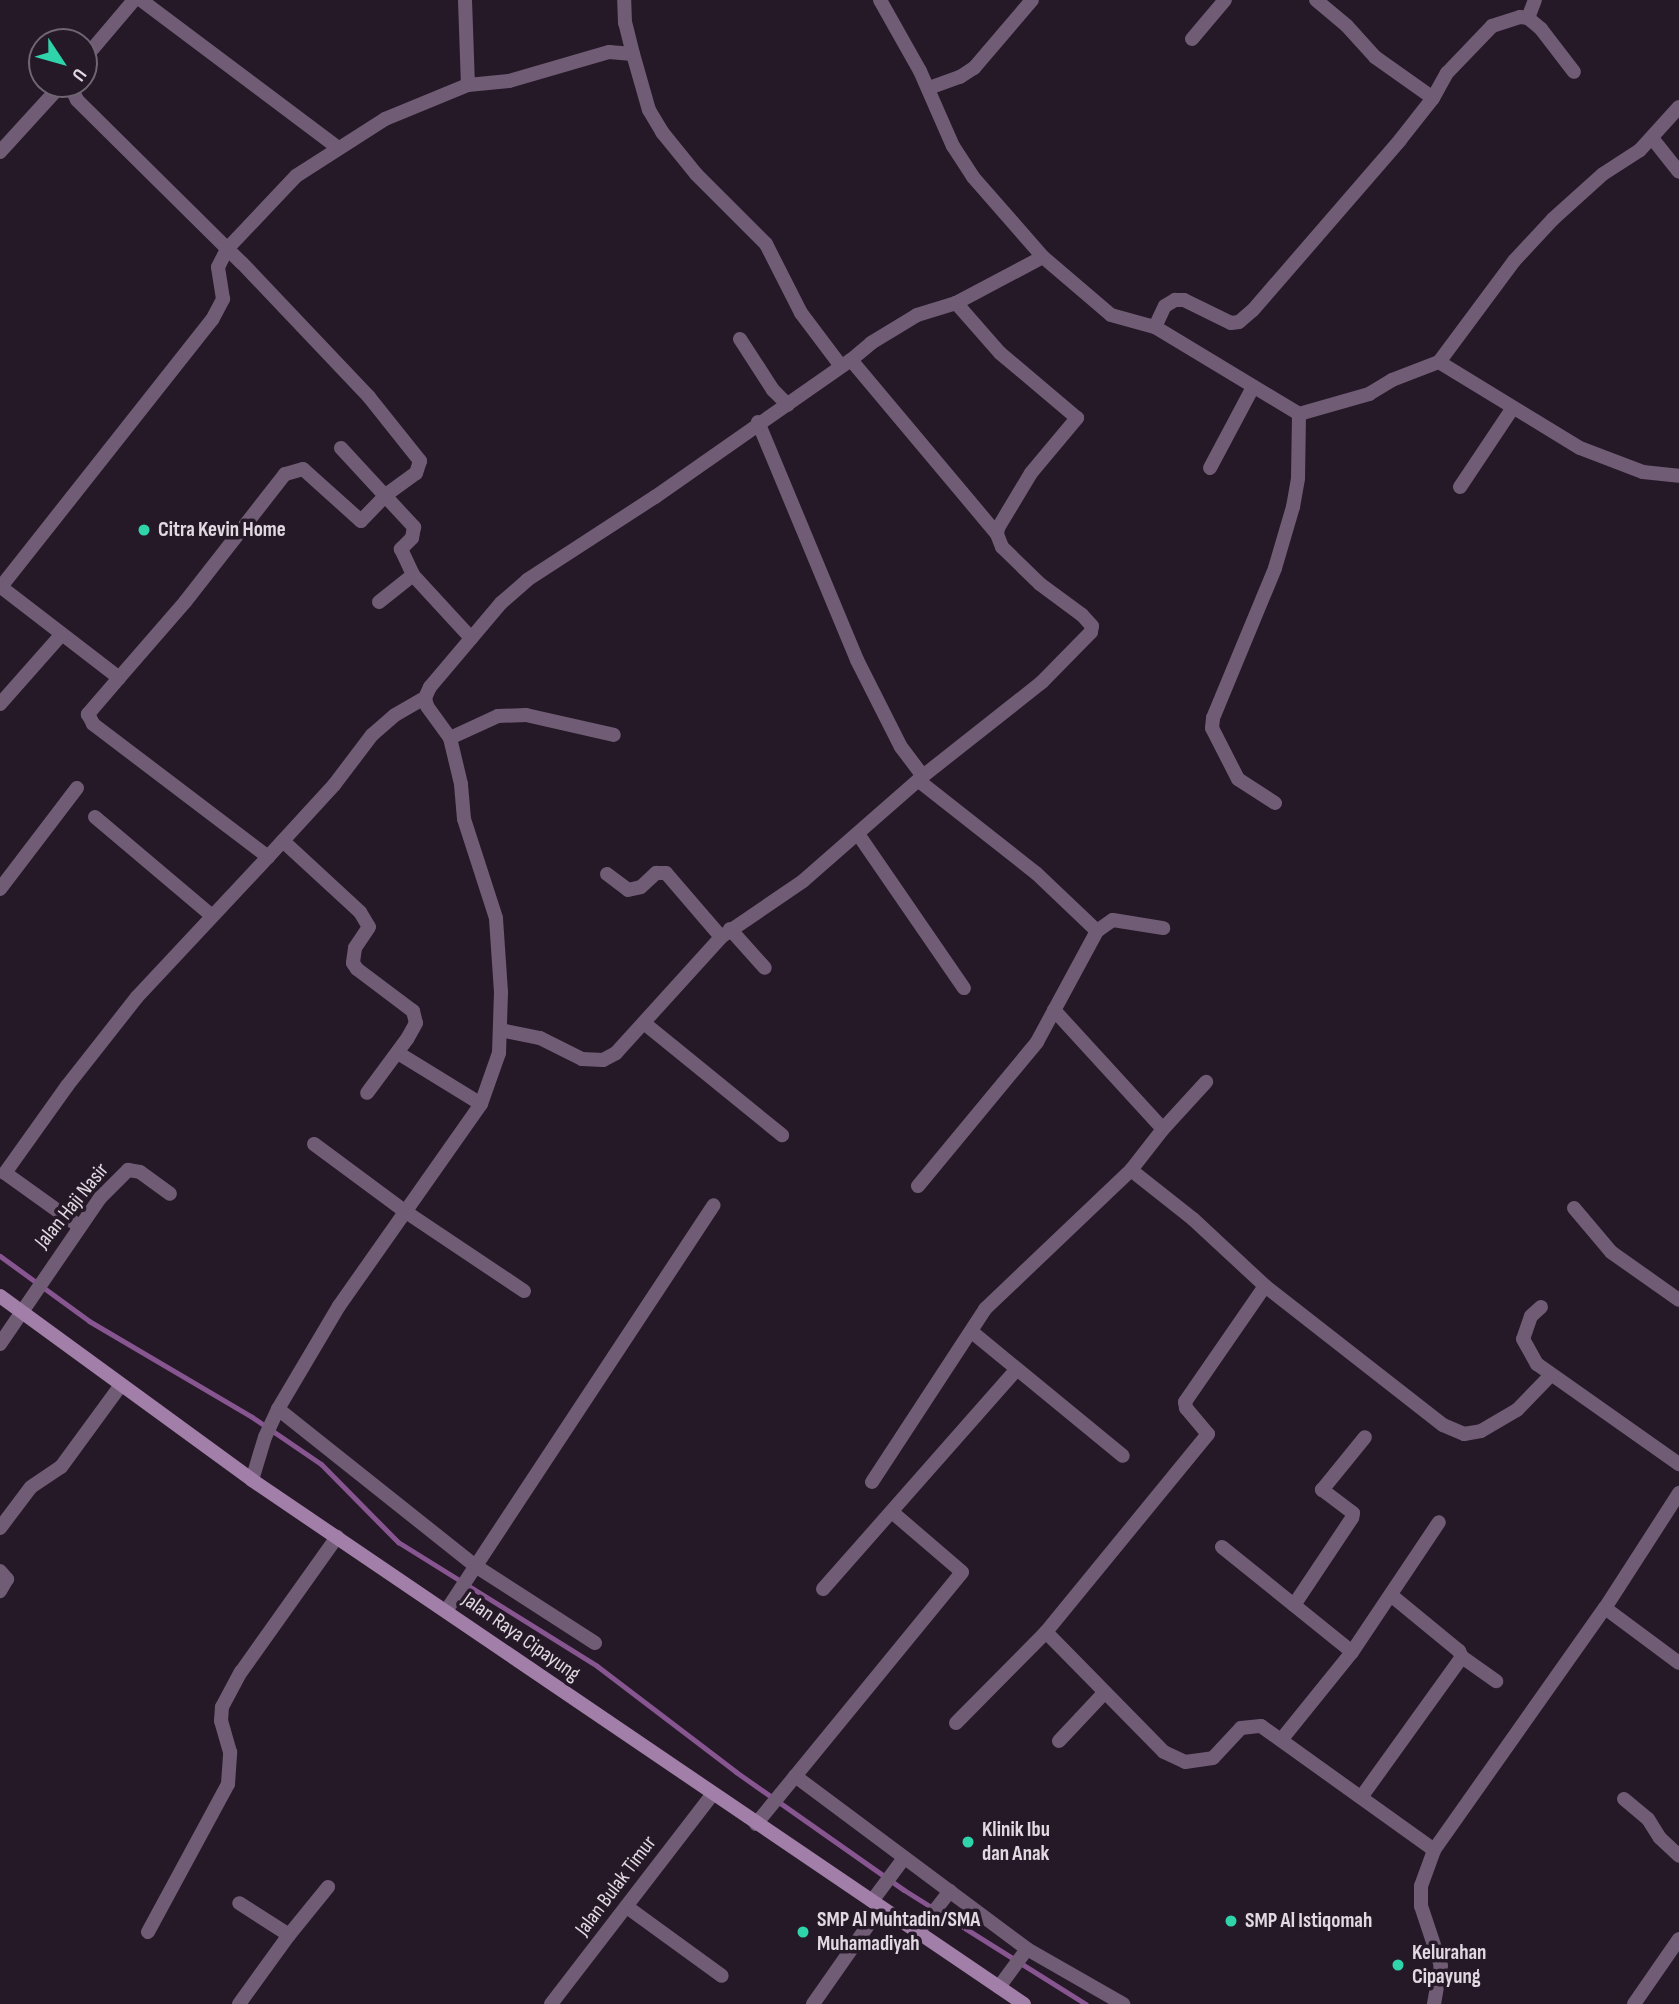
<!DOCTYPE html>
<style>
body{margin:0}
#map{position:relative;width:1679px;height:2004px;overflow:hidden;background:#251928;font-family:"Sofia Sans Condensed",sans-serif}
div>[style]{position:absolute}
[style*='--x']{left:calc(var(--x)*1px);top:calc(var(--y)*1px);width:calc(var(--w)*1px);rotate:calc(var(--a)*1deg)}
.stream>*{height:5px;margin:-2.5px;padding:0 2.5px;transform-origin:2.5px;border-radius:2.5px;background:#875691}
.minor>*{height:14px;margin:-7px;padding:0 7px;transform-origin:7px;border-radius:7px;background:#715c76}
.secondary>*{height:14px;margin:-7px;padding:0 7px;transform-origin:7px;border-radius:7px;background:#a17fa8}
.dots>*{width:19px;height:19px;translate:-50% -50%;box-sizing:border-box;border:4px solid #251928;border-radius:50%}
span{translate:-50% -50%;white-space:nowrap;text-align:center;line-height:1.15;-webkit-text-stroke:7px #251928;paint-order:stroke}
.poi-label{font-size:21px;color:#e1d8e2;font-weight:700}
.left{translate:0 -50%;text-align:left}
.street-label{font-size:21px;color:#e1d8e2}
.north{position:absolute;left:28px;top:28px;width:70px;height:70px;box-sizing:border-box;background:#251928;border:2px solid #706572;border-radius:50%;rotate:126deg;font-size:19px;font-weight:700;line-height:28px;text-align:center;color:#e1d8e2}
.north::after{content:'';display:block;margin:auto;width:24px;height:32px;background:#30d4aa;clip-path:polygon(50% 0,100% 100%,50% 72%,0 100%)}
</style>
<div id="map">
<div class="stream">
<i style="--x:0;--y:1256;--w:110;--a:36.1"></i>
<i style="--x:89;--y:1321;--w:189;--a:30.5"></i>
<i style="--x:252;--y:1417;--w:83;--a:34.3"></i>
<i style="--x:321;--y:1464;--w:110;--a:45.4"></i>
<i style="--x:398;--y:1542;--w:234;--a:31.9"></i>
<i style="--x:597;--y:1666;--w:175;--a:37.3"></i>
<i style="--x:736;--y:1772;--w:205;--a:35.1"></i>
<i style="--x:904;--y:1890;--w:215;--a:32.1"></i>
</div>
<div class="minor">
<i style="--x:141;--y:0;--w:246;--a:36.9"></i>
<i style="--x:465;--y:0;--w:85;--a:88"></i>
<i style="--x:880;--y:0;--w:81;--a:60.6"></i>
<i style="--x:920;--y:71;--w:82;--a:66.3"></i>
<i style="--x:953;--y:146;--w:37;--a:57"></i>
<i style="--x:973;--y:177;--w:106;--a:48.8"></i>
<i style="--x:1043;--y:257;--w:89;--a:40.5"></i>
<i style="--x:1111;--y:315;--w:46;--a:15.3"></i>
<i style="--x:1155;--y:327;--w:168;--a:31.1"></i>
<i style="--x:1299;--y:414;--w:73;--a:-15.9"></i>
<i style="--x:1369;--y:394;--w:27;--a:-31"></i>
<i style="--x:1392;--y:380;--w:50;--a:-21"></i>
<i style="--x:1439;--y:362;--w:165;--a:31.4"></i>
<i style="--x:1580;--y:448;--w:67;--a:20.9"></i>
<i style="--x:1643;--y:472;--w:36;--a:6"></i>
<i style="--x:1316;--y:0;--w:40;--a:40"></i>
<i style="--x:1347;--y:26;--w:42;--a:47.9"></i>
<i style="--x:1375;--y:57;--w:71;--a:35.3"></i>
<i style="--x:1528;--y:18;--w:19;--a:-69"></i>
<i style="--x:1192;--y:39;--w:51;--a:-49.8"></i>
<i style="--x:633;--y:54;--w:58;--a:74.1"></i>
<i style="--x:649;--y:110;--w:26;--a:59"></i>
<i style="--x:662;--y:132;--w:54;--a:51"></i>
<i style="--x:696;--y:174;--w:99;--a:45"></i>
<i style="--x:766;--y:244;--w:77;--a:63.1"></i>
<i style="--x:801;--y:313;--w:66;--a:53"></i>
<i style="--x:84;--y:59;--w:77;--a:-49.7"></i>
<i style="--x:69;--y:84;--w:18;--a:63"></i>
<i style="--x:77;--y:100;--w:232;--a:44.7"></i>
<i style="--x:242;--y:263;--w:185;--a:46.5"></i>
<i style="--x:369;--y:397;--w:82;--a:51.4"></i>
<i style="--x:420;--y:461;--w:13;--a:108"></i>
<i style="--x:416;--y:473;--w:37;--a:144"></i>
<i style="--x:386;--y:495;--w:36;--a:134"></i>
<i style="--x:361;--y:521;--w:78;--a:-138.1"></i>
<i style="--x:303;--y:469;--w:19;--a:164"></i>
<i style="--x:285;--y:474;--w:162;--a:128"></i>
<i style="--x:185;--y:602;--w:101;--a:131"></i>
<i style="--x:929;--y:88;--w:33;--a:-20"></i>
<i style="--x:960;--y:77;--w:17;--a:-33"></i>
<i style="--x:974;--y:68;--w:89;--a:-49.5"></i>
<i style="--x:1652;--y:138;--w:43;--a:51.5"></i>
<i style="--x:0;--y:152;--w:92;--a:-47.6"></i>
<i style="--x:1155;--y:327;--w:23;--a:-65"></i>
<i style="--x:1165;--y:306;--w:12;--a:-31"></i>
<i style="--x:1175;--y:300;--w:9;--a:0"></i>
<i style="--x:1184;--y:300;--w:52;--a:26.1"></i>
<i style="--x:1231;--y:323;--w:8;--a:-7"></i>
<i style="--x:1239;--y:322;--w:18;--a:-41"></i>
<i style="--x:1253;--y:310;--w:225;--a:-49.1"></i>
<i style="--x:1400;--y:140;--w:53;--a:-51.8"></i>
<i style="--x:1433;--y:98;--w:29;--a:-61"></i>
<i style="--x:1447;--y:73;--w:65;--a:-46.2"></i>
<i style="--x:1492;--y:26;--w:29;--a:-18"></i>
<i style="--x:1520;--y:17;--w:8;--a:7"></i>
<i style="--x:1528;--y:18;--w:17;--a:40"></i>
<i style="--x:1541;--y:29;--w:54;--a:52.5"></i>
<i style="--x:740;--y:339;--w:61;--a:57.1"></i>
<i style="--x:773;--y:390;--w:21;--a:45"></i>
<i style="--x:851;--y:360;--w:227;--a:50"></i>
<i style="--x:1439;--y:362;--w:126;--a:-53.4"></i>
<i style="--x:1514;--y:261;--w:57;--a:-47.1"></i>
<i style="--x:1553;--y:219;--w:67;--a:-42"></i>
<i style="--x:1603;--y:174;--w:44;--a:-33"></i>
<i style="--x:1640;--y:150;--w:58;--a:-47.8"></i>
<i style="--x:758;--y:422;--w:258;--a:67.4"></i>
<i style="--x:857;--y:660;--w:97;--a:63.2"></i>
<i style="--x:901;--y:747;--w:36;--a:53"></i>
<i style="--x:341;--y:448;--w:108;--a:47.3"></i>
<i style="--x:414;--y:527;--w:11;--a:100"></i>
<i style="--x:412;--y:538;--w:16;--a:135"></i>
<i style="--x:401;--y:549;--w:29;--a:65"></i>
<i style="--x:1210;--y:468;--w:92;--a:-62"></i>
<i style="--x:1460;--y:487;--w:94;--a:-56.3"></i>
<i style="--x:1;--y:587;--w:149;--a:37.6"></i>
<i style="--x:119;--y:678;--w:48;--a:130.7"></i>
<i style="--x:88;--y:714;--w:11;--a:63"></i>
<i style="--x:93;--y:724;--w:220;--a:37.2"></i>
<i style="--x:268;--y:857;--w:98;--a:-47.5"></i>
<i style="--x:334;--y:785;--w:63;--a:-52.8"></i>
<i style="--x:372;--y:735;--w:30;--a:-41"></i>
<i style="--x:395;--y:715;--w:34;--a:-30"></i>
<i style="--x:0;--y:588;--w:342;--a:-51.7"></i>
<i style="--x:212;--y:320;--w:24;--a:-62"></i>
<i style="--x:223;--y:299;--w:32;--a:-99"></i>
<i style="--x:218;--y:267;--w:20;--a:-63"></i>
<i style="--x:227;--y:249;--w:100;--a:-46.6"></i>
<i style="--x:296;--y:176;--w:106;--a:-32.6"></i>
<i style="--x:385;--y:119;--w:90;--a:-22.3"></i>
<i style="--x:468;--y:85;--w:41;--a:-5.6"></i>
<i style="--x:509;--y:81;--w:104;--a:-16.2"></i>
<i style="--x:609;--y:52;--w:24;--a:5"></i>
<i style="--x:633;--y:54;--w:32;--a:-104"></i>
<i style="--x:625;--y:23;--w:23;--a:-92"></i>
<i style="--x:379;--y:602;--w:43;--a:-38.5"></i>
<i style="--x:413;--y:575;--w:86;--a:47.4"></i>
<i style="--x:0;--y:704;--w:92;--a:-48.5"></i>
<i style="--x:450;--y:738;--w:53;--a:-24.6"></i>
<i style="--x:498;--y:716;--w:28;--a:-2"></i>
<i style="--x:526;--y:715;--w:90;--a:12.8"></i>
<i style="--x:919;--y:781;--w:149;--a:38.2"></i>
<i style="--x:1036;--y:873;--w:84;--a:43.6"></i>
<i style="--x:1275;--y:803;--w:44;--a:-147"></i>
<i style="--x:1238;--y:779;--w:57;--a:-117"></i>
<i style="--x:1212;--y:728;--w:10;--a:-84"></i>
<i style="--x:1213;--y:718;--w:162;--a:-67.5"></i>
<i style="--x:1275;--y:568;--w:64;--a:-73.6"></i>
<i style="--x:1293;--y:507;--w:29;--a:-80"></i>
<i style="--x:1298;--y:478;--w:64;--a:-89.1"></i>
<i style="--x:95;--y:817;--w:153;--a:40.2"></i>
<i style="--x:858;--y:834;--w:187;--a:55.5"></i>
<i style="--x:283;--y:841;--w:105;--a:42.7"></i>
<i style="--x:360;--y:912;--w:17;--a:59"></i>
<i style="--x:369;--y:927;--w:25;--a:124"></i>
<i style="--x:355;--y:948;--w:15;--a:98"></i>
<i style="--x:353;--y:963;--w:7;--a:56"></i>
<i style="--x:357;--y:969;--w:70;--a:36.9"></i>
<i style="--x:413;--y:1011;--w:12;--a:76"></i>
<i style="--x:416;--y:1023;--w:18;--a:119"></i>
<i style="--x:407;--y:1039;--w:67;--a:126.5"></i>
<i style="--x:607;--y:874;--w:26;--a:37"></i>
<i style="--x:628;--y:890;--w:13;--a:-13"></i>
<i style="--x:641;--y:887;--w:21;--a:-43"></i>
<i style="--x:656;--y:873;--w:10;--a:0"></i>
<i style="--x:666;--y:873;--w:84;--a:49.3"></i>
<i style="--x:0;--y:889;--w:127;--a:-52.7"></i>
<i style="--x:730;--y:929;--w:52;--a:48.1"></i>
<i style="--x:1054;--y:1010;--w:161;--a:47.5"></i>
<i style="--x:644;--y:1023;--w:178;--a:39.1"></i>
<i style="--x:500;--y:1030;--w:41;--a:11.3"></i>
<i style="--x:540;--y:1038;--w:47;--a:26.6"></i>
<i style="--x:582;--y:1059;--w:21;--a:3"></i>
<i style="--x:603;--y:1060;--w:15;--a:-28"></i>
<i style="--x:616;--y:1053;--w:156;--a:-47.8"></i>
<i style="--x:721;--y:937;--w:99;--a:-34.3"></i>
<i style="--x:803;--y:881;--w:159;--a:-41.2"></i>
<i style="--x:923;--y:776;--w:152;--a:-38.3"></i>
<i style="--x:1042;--y:682;--w:70;--a:-45.6"></i>
<i style="--x:1091;--y:632;--w:6;--a:-81"></i>
<i style="--x:1092;--y:626;--w:15;--a:-132"></i>
<i style="--x:1082;--y:615;--w:52;--a:-143.6"></i>
<i style="--x:1040;--y:584;--w:53;--a:-135.8"></i>
<i style="--x:1002;--y:547;--w:14;--a:-111"></i>
<i style="--x:997;--y:534;--w:6;--a:-81"></i>
<i style="--x:998;--y:528;--w:64;--a:-59"></i>
<i style="--x:1031;--y:473;--w:72;--a:-50.1"></i>
<i style="--x:1077;--y:418;--w:101;--a:-139.8"></i>
<i style="--x:1000;--y:353;--w:67;--a:-131.3"></i>
<i style="--x:398;--y:1053;--w:97;--a:31.6"></i>
<i style="--x:314;--y:1144;--w:114;--a:36.5"></i>
<i style="--x:406;--y:1212;--w:142;--a:33.8"></i>
<i style="--x:1131;--y:1170;--w:79;--a:38.3"></i>
<i style="--x:1193;--y:1219;--w:98;--a:42.9"></i>
<i style="--x:1265;--y:1286;--w:141;--a:124.6"></i>
<i style="--x:1185;--y:1402;--w:6;--a:81"></i>
<i style="--x:1186;--y:1408;--w:34;--a:50"></i>
<i style="--x:1208;--y:1434;--w:256;--a:129.3"></i>
<i style="--x:1046;--y:1632;--w:168;--a:45.5"></i>
<i style="--x:1164;--y:1752;--w:23;--a:25"></i>
<i style="--x:1185;--y:1762;--w:28;--a:-8"></i>
<i style="--x:1213;--y:1758;--w:41;--a:-47"></i>
<i style="--x:1241;--y:1728;--w:20;--a:-6"></i>
<i style="--x:1261;--y:1726;--w:213;--a:35.6"></i>
<i style="--x:918;--y:1186;--w:187;--a:-50.4"></i>
<i style="--x:1037;--y:1042;--w:126;--a:-61.6"></i>
<i style="--x:1097;--y:931;--w:19;--a:-35"></i>
<i style="--x:1113;--y:920;--w:51;--a:9.1"></i>
<i style="--x:1574;--y:1208;--w:57;--a:49.9"></i>
<i style="--x:1611;--y:1252;--w:83;--a:35.2"></i>
<i style="--x:79;--y:1226;--w:91;--a:-144.4"></i>
<i style="--x:5;--y:1173;--w:107;--a:-54.5"></i>
<i style="--x:67;--y:1086;--w:113;--a:-51.8"></i>
<i style="--x:137;--y:997;--w:192;--a:-46.9"></i>
<i style="--x:1265;--y:1286;--w:226;--a:38"></i>
<i style="--x:1443;--y:1425;--w:23;--a:23"></i>
<i style="--x:1464;--y:1434;--w:17;--a:-10"></i>
<i style="--x:1481;--y:1431;--w:42;--a:-30.3"></i>
<i style="--x:1517;--y:1410;--w:47;--a:-45.9"></i>
<i style="--x:1541;--y:1307;--w:13;--a:138"></i>
<i style="--x:1531;--y:1316;--w:24;--a:109"></i>
<i style="--x:1523;--y:1339;--w:29;--a:61"></i>
<i style="--x:1537;--y:1364;--w:174;--a:35.2"></i>
<i style="--x:972;--y:1332;--w:195;--a:39.4"></i>
<i style="--x:0;--y:1344;--w:177;--a:-55.6"></i>
<i style="--x:100;--y:1198;--w:40;--a:-45"></i>
<i style="--x:128;--y:1170;--w:12;--a:9"></i>
<i style="--x:140;--y:1172;--w:37;--a:36"></i>
<i style="--x:278;--y:1409;--w:251;--a:38.5"></i>
<i style="--x:474;--y:1565;--w:144;--a:32.8"></i>
<i style="--x:252;--y:1480;--w:45;--a:-73.2"></i>
<i style="--x:265;--y:1437;--w:31;--a:-65"></i>
<i style="--x:278;--y:1409;--w:120;--a:-59.4"></i>
<i style="--x:339;--y:1306;--w:247;--a:-54.9"></i>
<i style="--x:481;--y:1104;--w:54;--a:-70.6"></i>
<i style="--x:499;--y:1053;--w:61;--a:-88.1"></i>
<i style="--x:501;--y:992;--w:74;--a:-93.9"></i>
<i style="--x:496;--y:918;--w:104;--a:-107.9"></i>
<i style="--x:464;--y:819;--w:35;--a:-95"></i>
<i style="--x:461;--y:784;--w:47;--a:-103.4"></i>
<i style="--x:450;--y:738;--w:39;--a:-126"></i>
<i style="--x:427;--y:706;--w:8;--a:-104"></i>
<i style="--x:425;--y:698;--w:12;--a:-66"></i>
<i style="--x:430;--y:687;--w:110;--a:-49.8"></i>
<i style="--x:501;--y:603;--w:35;--a:-41"></i>
<i style="--x:527;--y:580;--w:153;--a:-33"></i>
<i style="--x:655;--y:497;--w:239;--a:-35"></i>
<i style="--x:851;--y:360;--w:26;--a:-40"></i>
<i style="--x:871;--y:343;--w:54;--a:-31.3"></i>
<i style="--x:917;--y:315;--w:41;--a:-17.1"></i>
<i style="--x:956;--y:303;--w:98;--a:-27.9"></i>
<i style="--x:872;--y:1482;--w:207;--a:-56.8"></i>
<i style="--x:985;--y:1309;--w:202;--a:-43.6"></i>
<i style="--x:1131;--y:1170;--w:52;--a:-52"></i>
<i style="--x:1163;--y:1129;--w:64;--a:-47.5"></i>
<i style="--x:0;--y:1528;--w:51;--a:-52.9"></i>
<i style="--x:31;--y:1487;--w:36;--a:-34"></i>
<i style="--x:61;--y:1467;--w:102;--a:-53.8"></i>
<i style="--x:1222;--y:1547;--w:167;--a:38.9"></i>
<i style="--x:0;--y:1571;--w:11;--a:49"></i>
<i style="--x:7;--y:1579;--w:14;--a:120"></i>
<i style="--x:823;--y:1589;--w:293;--a:-48.6"></i>
<i style="--x:1294;--y:1605;--w:105;--a:-56.3"></i>
<i style="--x:1352;--y:1518;--w:5;--a:-79"></i>
<i style="--x:1353;--y:1513;--w:39;--a:-143"></i>
<i style="--x:1322;--y:1490;--w:68;--a:-50.9"></i>
<i style="--x:1605;--y:1608;--w:92;--a:36.6"></i>
<i style="--x:446;--y:1611;--w:486;--a:-56.6"></i>
<i style="--x:1462;--y:1657;--w:42;--a:35.2"></i>
<i style="--x:956;--y:1723;--w:128;--a:-45.3"></i>
<i style="--x:1281;--y:1740;--w:113;--a:-51.1"></i>
<i style="--x:1352;--y:1652;--w:156;--a:-56.2"></i>
<i style="--x:1059;--y:1741;--w:67;--a:-46.8"></i>
<i style="--x:795;--y:1776;--w:289;--a:36.7"></i>
<i style="--x:1027;--y:1949;--w:111;--a:29.8"></i>
<i style="--x:1362;--y:1796;--w:171;--a:-54.3"></i>
<i style="--x:1462;--y:1657;--w:7;--a:-117"></i>
<i style="--x:1459;--y:1651;--w:87;--a:-140.6"></i>
<i style="--x:1624;--y:1799;--w:31;--a:40"></i>
<i style="--x:1648;--y:1819;--w:22;--a:58"></i>
<i style="--x:1660;--y:1838;--w:26;--a:43"></i>
<i style="--x:756;--y:1824;--w:325;--a:-50.7"></i>
<i style="--x:962;--y:1572;--w:92;--a:-139.4"></i>
<i style="--x:872;--y:1901;--w:54;--a:-53.3"></i>
<i style="--x:627;--y:1907;--w:117;--a:36"></i>
<i style="--x:148;--y:1932;--w:168;--a:-61.6"></i>
<i style="--x:228;--y:1784;--w:32;--a:-86"></i>
<i style="--x:230;--y:1752;--w:32;--a:-106"></i>
<i style="--x:221;--y:1721;--w:14;--a:-86"></i>
<i style="--x:222;--y:1707;--w:40;--a:-62"></i>
<i style="--x:241;--y:1672;--w:166;--a:-54.6"></i>
<i style="--x:918;--y:1932;--w:52;--a:-52"></i>
<i style="--x:289;--y:1935;--w:62;--a:-50.9"></i>
<i style="--x:999;--y:1987;--w:47;--a:-53.6"></i>
<i style="--x:239;--y:2004;--w:85;--a:-54.1"></i>
<i style="--x:289;--y:1935;--w:59;--a:-147.4"></i>
<i style="--x:551;--y:2004;--w:265;--a:-52.4"></i>
<i style="--x:813;--y:2004;--w:118;--a:-55"></i>
<i style="--x:1434;--y:2004;--w:39;--a:-80"></i>
<i style="--x:1441;--y:1966;--w:63;--a:-108.4"></i>
<i style="--x:1421;--y:1906;--w:20;--a:-90"></i>
<i style="--x:1421;--y:1886;--w:38;--a:-70"></i>
<i style="--x:1434;--y:1850;--w:296;--a:-54.8"></i>
<i style="--x:1605;--y:1608;--w:137;--a:-57.2"></i>
<i style="--x:1634;--y:2004;--w:79;--a:-55.3"></i>
</div>
<div class="secondary">
<i style="--x:0;--y:1296;--w:312;--a:36.1"></i>
<i style="--x:252;--y:1480;--w:933;--a:34.17"></i>
</div>
<div class="dots">
<i style="left:144px;top:530px;background:#30d4aa"></i>
<i style="left:968px;top:1842px;background:#30d4aa"></i>
<i style="left:1231px;top:1921px;background:#30d4aa"></i>
<i style="left:803px;top:1932px;background:#30d4aa"></i>
<i style="left:1398px;top:1965px;background:#30d4aa"></i>
</div>
<div class="poi-label">
<span class="left" style="left:158px;top:530px">Citra Kevin Home</span>
<span class="left" style="left:982px;top:1842px">Klinik Ibu<br>dan Anak</span>
<span class="left" style="left:817px;top:1932px">SMP Al Muhtadin/SMA<br>Muhamadiyah</span>
<span class="left" style="left:1245px;top:1921px">SMP Al Istiqomah</span>
<span class="left" style="left:1412px;top:1965px">Kelurahan<br>Cipayung</span>
</div>
<div class="street-label">
<span style="left:72px;top:1206px;rotate:-51deg">Jalan Haji Nasir</span>
<span style="left:521px;top:1637px;rotate:35deg">Jalan Raya Cipayung</span>
<span style="left:616px;top:1886px;rotate:-53deg">Jalan Bulak Timur</span>
</div>
<div class="north">U</div>
</div>
